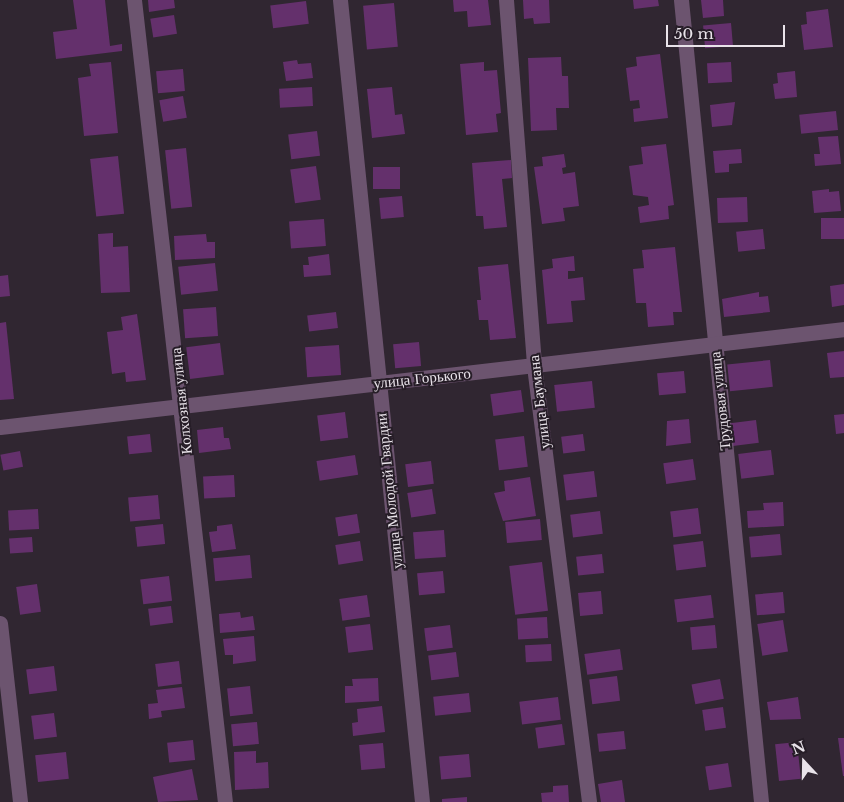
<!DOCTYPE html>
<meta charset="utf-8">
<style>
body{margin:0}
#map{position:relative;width:844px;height:802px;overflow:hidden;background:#302631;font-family:"Libre Baskerville",serif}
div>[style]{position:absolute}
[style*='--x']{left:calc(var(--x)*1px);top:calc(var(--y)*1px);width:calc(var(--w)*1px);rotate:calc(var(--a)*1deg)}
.building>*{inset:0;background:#64306c;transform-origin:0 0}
.minor>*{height:15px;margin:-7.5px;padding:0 7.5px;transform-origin:7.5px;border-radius:7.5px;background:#6c546f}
span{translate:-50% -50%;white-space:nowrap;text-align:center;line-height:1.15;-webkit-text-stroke:4px #261d27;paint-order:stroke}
.street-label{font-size:15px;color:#e9e3ea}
.north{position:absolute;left:779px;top:737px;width:50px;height:50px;-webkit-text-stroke:4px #261d27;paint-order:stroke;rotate:339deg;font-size:14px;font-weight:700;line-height:20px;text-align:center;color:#e9e3ea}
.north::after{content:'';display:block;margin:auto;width:18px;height:22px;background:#e9e3ea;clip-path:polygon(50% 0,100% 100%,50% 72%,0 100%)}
.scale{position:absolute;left:666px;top:25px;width:119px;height:22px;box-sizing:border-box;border:2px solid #e9e3ea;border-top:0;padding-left:6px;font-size:15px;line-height:18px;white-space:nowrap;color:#e9e3ea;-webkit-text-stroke:4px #261d27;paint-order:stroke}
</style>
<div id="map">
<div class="building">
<i style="clip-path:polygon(73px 0,105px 0,110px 46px,122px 44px,122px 51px,56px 59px,53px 32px,77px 29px)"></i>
<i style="clip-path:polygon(148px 0,174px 0,175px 8px,149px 12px)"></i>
<i style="clip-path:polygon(453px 0,488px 0,491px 25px,468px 27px,467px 11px,454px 12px)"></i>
<i style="clip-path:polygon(523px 0,549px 0,550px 23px,534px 24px,533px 18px,524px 19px)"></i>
<i style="clip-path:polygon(633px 0,658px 0,659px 6px,634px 9px)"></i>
<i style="clip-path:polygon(701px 0,723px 0,724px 16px,703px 18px)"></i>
<i style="left:306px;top:1px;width:23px;height:36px;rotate:83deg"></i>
<i style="left:394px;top:3px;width:44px;height:31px;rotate:85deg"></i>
<i style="clip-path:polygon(828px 9px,833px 47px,804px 50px,801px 25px,807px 24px,806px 12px)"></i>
<i style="left:174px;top:15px;width:19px;height:24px;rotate:81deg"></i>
<i style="left:731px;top:23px;width:23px;height:28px;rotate:85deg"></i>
<i style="clip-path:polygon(660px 54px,668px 118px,634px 122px,633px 109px,640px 108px,639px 100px,630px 101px,626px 68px,637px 66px,636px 57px)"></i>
<i style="clip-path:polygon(561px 57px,562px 76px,568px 76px,569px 108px,556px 108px,557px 130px,531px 131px,528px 58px)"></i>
<i style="clip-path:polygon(297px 60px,298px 64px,311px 63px,313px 78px,286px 81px,283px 62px)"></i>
<i style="clip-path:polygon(111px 62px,118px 133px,84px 136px,78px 78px,91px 76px,89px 64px)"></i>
<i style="clip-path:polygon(484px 62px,484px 71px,497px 70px,501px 113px,496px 114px,498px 132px,466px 135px,460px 64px)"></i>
<i style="left:731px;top:62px;width:20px;height:24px;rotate:87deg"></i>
<i style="left:183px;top:69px;width:22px;height:27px;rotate:85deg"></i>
<i style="clip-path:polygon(795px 71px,797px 97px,775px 99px,773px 84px,778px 83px,777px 73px)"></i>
<i style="left:312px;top:87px;width:19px;height:33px;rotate:87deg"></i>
<i style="clip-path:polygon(392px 87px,395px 115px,402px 114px,405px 134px,372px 138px,367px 89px)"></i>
<i style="left:183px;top:96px;width:22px;height:24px;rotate:80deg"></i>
<i style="clip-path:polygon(735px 102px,732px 125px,712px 127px,710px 105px)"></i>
<i style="left:836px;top:111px;width:19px;height:37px;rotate:84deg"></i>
<i style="left:317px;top:131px;width:25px;height:29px;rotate:83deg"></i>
<i style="clip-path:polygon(838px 136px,841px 164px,815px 166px,814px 154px,820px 154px,818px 137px)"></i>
<i style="clip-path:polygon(666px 144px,674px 205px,668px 206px,669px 219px,640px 223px,638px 207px,649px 205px,648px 197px,633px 195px,629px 166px,643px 164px,641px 147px)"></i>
<i style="left:186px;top:148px;width:59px;height:21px;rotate:84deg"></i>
<i style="clip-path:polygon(741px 149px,742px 163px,729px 164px,729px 172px,715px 173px,713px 151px)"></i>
<i style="clip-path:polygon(564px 154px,566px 167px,562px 168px,563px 174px,575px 172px,579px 206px,563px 208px,565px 221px,542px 224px,534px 167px,543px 166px,542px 157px)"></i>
<i style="left:118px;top:156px;width:58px;height:28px;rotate:84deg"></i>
<i style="clip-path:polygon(511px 160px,512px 178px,502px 179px,507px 227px,484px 229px,483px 216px,476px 216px,472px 163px)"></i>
<i style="left:316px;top:166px;width:34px;height:26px;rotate:82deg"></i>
<i style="left:373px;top:167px;width:27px;height:22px"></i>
<i style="clip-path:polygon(829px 189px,829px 192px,839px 191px,841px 211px,814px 213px,812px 191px)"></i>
<i style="left:402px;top:196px;width:21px;height:23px;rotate:85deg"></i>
<i style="left:747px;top:197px;width:25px;height:30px;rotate:88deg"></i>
<i style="left:844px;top:218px;width:21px;height:23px;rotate:90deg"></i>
<i style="left:324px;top:219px;width:27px;height:35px;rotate:86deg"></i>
<i style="left:763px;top:229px;width:20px;height:27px;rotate:84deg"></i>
<i style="clip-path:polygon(113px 233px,113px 247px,128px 246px,130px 292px,101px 293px,98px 234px)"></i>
<i style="clip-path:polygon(206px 234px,207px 242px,215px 242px,215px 258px,175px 260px,174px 236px)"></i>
<i style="clip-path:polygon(675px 247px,682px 312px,673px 312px,674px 325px,648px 327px,646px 303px,636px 303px,633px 269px,644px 268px,642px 250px)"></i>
<i style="clip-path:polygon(329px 254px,331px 275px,304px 277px,303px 265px,309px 265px,308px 257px)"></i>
<i style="clip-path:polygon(574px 256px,575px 271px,568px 271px,568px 279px,583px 277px,585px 300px,571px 301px,573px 322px,547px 324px,542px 270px,553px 268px,552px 259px)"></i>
<i style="left:215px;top:263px;width:28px;height:37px;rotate:84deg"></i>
<i style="clip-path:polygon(508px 264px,516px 338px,490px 340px,488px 320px,479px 320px,477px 300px,481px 300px,478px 267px)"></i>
<i style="clip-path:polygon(8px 275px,10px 296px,0 297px,0 276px)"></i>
<i style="clip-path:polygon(844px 284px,844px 305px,832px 307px,830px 286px)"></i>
<i style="clip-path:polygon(759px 292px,759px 297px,768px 296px,770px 312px,724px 317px,722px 299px)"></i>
<i style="left:216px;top:307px;width:29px;height:33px;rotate:86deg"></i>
<i style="left:336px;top:312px;width:16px;height:29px;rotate:83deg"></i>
<i style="clip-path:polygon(137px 314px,146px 380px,126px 382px,125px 372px,112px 374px,107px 332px,123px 330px,121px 317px)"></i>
<i style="clip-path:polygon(6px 322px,14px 399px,0 400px,0 323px)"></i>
<i style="left:419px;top:342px;width:24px;height:26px;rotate:85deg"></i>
<i style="left:220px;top:343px;width:32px;height:34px;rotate:83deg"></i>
<i style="left:339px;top:345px;width:30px;height:34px;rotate:86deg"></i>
<i style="clip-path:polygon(844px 351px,844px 377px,830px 378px,827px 353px)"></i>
<i style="left:770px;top:360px;width:27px;height:43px;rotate:84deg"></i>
<i style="left:684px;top:371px;width:22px;height:27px;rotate:85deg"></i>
<i style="left:592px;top:381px;width:27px;height:38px;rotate:84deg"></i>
<i style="left:521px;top:390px;width:22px;height:31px;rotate:82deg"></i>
<i style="left:345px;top:412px;width:26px;height:28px;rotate:83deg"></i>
<i style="clip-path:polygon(844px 414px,844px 433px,836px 434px,834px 415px)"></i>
<i style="clip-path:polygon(689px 419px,691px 443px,666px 446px,667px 421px)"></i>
<i style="left:756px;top:420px;width:23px;height:26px;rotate:83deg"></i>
<i style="clip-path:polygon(223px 427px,224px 438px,229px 438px,231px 449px,199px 453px,197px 430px)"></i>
<i style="left:150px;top:434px;width:18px;height:23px;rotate:84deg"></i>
<i style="left:583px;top:434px;width:17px;height:22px;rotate:83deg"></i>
<i style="left:524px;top:436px;width:31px;height:29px;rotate:83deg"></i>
<i style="left:771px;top:450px;width:25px;height:33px;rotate:83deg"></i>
<i style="left:20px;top:451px;width:16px;height:20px;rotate:79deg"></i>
<i style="left:355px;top:455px;width:20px;height:39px;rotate:81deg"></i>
<i style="left:693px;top:459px;width:21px;height:30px;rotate:82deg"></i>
<i style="left:431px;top:461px;width:23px;height:26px;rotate:83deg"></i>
<i style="left:594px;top:471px;width:26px;height:31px;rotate:83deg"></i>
<i style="left:234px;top:475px;width:22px;height:31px;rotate:87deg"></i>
<i style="clip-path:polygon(530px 477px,536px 516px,503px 521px,494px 493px,505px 491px,504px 481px)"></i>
<i style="left:432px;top:489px;width:25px;height:25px;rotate:81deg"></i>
<i style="left:158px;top:495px;width:24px;height:30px;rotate:85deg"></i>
<i style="clip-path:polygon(783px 502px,784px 526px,748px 528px,747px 511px,764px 510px,763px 503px)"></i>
<i style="left:698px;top:508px;width:26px;height:28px;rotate:83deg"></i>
<i style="left:38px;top:509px;width:20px;height:30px;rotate:87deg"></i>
<i style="left:600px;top:511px;width:23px;height:30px;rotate:83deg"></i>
<i style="left:357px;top:514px;width:19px;height:22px;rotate:81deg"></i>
<i style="left:540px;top:519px;width:21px;height:35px;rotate:85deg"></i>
<i style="left:163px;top:524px;width:20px;height:28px;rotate:84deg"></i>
<i style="clip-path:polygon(232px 524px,236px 549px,212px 552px,209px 532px,217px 531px,217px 526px)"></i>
<i style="left:444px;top:530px;width:27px;height:31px;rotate:86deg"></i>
<i style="left:780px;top:534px;width:21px;height:31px;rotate:85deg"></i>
<i style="left:32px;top:537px;width:15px;height:23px;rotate:86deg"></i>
<i style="left:360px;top:541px;width:20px;height:25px;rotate:81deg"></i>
<i style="left:703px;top:541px;width:26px;height:30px;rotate:83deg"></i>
<i style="left:602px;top:554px;width:19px;height:26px;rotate:84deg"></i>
<i style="left:250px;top:555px;width:23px;height:37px;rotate:85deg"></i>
<i style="left:542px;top:562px;width:49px;height:33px;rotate:83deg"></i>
<i style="left:443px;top:571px;width:22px;height:26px;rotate:85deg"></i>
<i style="left:169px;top:576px;width:25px;height:29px;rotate:83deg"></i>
<i style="left:37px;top:584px;width:28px;height:21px;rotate:82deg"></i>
<i style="left:601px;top:591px;width:23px;height:23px;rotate:85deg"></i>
<i style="left:783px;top:592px;width:21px;height:28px;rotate:85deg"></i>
<i style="left:367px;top:595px;width:22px;height:28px;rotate:82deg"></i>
<i style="left:711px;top:595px;width:23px;height:37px;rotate:83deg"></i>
<i style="left:171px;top:606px;width:17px;height:23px;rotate:83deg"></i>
<i style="clip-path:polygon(240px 612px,241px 618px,253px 616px,255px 630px,220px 633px,219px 614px)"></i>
<i style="left:547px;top:617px;width:21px;height:30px;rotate:87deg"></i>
<i style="left:783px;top:620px;width:32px;height:26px;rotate:81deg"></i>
<i style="left:370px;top:624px;width:26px;height:25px;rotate:83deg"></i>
<i style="left:450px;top:625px;width:23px;height:26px;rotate:83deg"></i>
<i style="left:715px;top:625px;width:23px;height:25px;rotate:85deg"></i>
<i style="clip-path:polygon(254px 636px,256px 661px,233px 664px,233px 655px,225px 655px,223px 639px)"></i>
<i style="left:551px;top:644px;width:17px;height:26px;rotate:87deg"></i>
<i style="left:620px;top:649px;width:21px;height:36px;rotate:82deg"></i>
<i style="left:456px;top:652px;width:25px;height:28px;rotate:83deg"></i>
<i style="left:179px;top:661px;width:23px;height:24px;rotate:83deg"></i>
<i style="left:54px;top:666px;width:25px;height:28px;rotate:83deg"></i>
<i style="left:617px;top:676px;width:25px;height:28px;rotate:83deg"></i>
<i style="clip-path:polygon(378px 678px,379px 701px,345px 703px,345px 686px,353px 686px,352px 679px)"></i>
<i style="left:720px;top:679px;width:20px;height:29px;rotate:79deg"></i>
<i style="left:250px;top:686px;width:28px;height:23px;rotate:84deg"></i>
<i style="clip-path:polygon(182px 687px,185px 708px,161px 711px,162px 717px,149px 719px,148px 704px,158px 703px,156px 690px)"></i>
<i style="left:469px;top:693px;width:19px;height:36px;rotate:84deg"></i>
<i style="left:558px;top:697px;width:23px;height:39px;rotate:83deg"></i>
<i style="clip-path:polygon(798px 697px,801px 719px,770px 720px,767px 702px)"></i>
<i style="clip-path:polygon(382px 706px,385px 732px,353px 736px,352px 723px,358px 722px,357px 709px)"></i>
<i style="left:723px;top:707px;width:21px;height:21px;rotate:82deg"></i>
<i style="left:54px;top:713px;width:24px;height:23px;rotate:83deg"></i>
<i style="left:257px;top:722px;width:22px;height:26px;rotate:85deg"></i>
<i style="left:562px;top:724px;width:21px;height:27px;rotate:82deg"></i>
<i style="left:624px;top:731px;width:18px;height:27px;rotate:84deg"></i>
<i style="clip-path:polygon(838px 738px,844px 738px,844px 776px,843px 776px)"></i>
<i style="left:193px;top:740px;width:20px;height:26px;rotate:84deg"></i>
<i style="left:797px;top:742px;width:37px;height:22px;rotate:84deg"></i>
<i style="left:383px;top:743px;width:25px;height:24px;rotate:85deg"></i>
<i style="clip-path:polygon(256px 751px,256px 763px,268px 762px,269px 788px,235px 790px,234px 752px)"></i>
<i style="left:66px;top:752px;width:27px;height:31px;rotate:84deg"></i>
<i style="left:469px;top:754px;width:23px;height:30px;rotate:85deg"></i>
<i style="left:728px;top:763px;width:24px;height:23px;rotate:81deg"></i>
<i style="clip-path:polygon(192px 769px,198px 800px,158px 802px,153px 777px)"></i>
<i style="clip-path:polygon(622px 780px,625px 802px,601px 802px,598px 784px)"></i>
<i style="clip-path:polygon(568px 785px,569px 802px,542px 802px,541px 793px,553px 792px,553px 786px)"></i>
<i style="clip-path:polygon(467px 797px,467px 802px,442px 802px,442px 799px)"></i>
</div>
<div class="minor">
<i style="--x:134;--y:0;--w:807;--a:83.53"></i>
<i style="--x:340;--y:0;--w:806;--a:84.16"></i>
<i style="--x:506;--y:0;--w:367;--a:85.6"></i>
<i style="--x:534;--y:366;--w:439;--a:82.8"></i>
<i style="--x:681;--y:0;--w:806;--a:84.3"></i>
<i style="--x:0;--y:427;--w:850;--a:-6.62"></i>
<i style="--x:0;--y:623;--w:180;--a:83.6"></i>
</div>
<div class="street-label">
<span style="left:422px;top:378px;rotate:-6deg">улица Горького</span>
<span style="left:181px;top:401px;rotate:-96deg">Колхозная улица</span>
<span style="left:720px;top:401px;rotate:-96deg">Трудовая улица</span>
<span style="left:539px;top:402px;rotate:-97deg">улица Баумана</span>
<span style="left:389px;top:491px;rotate:-96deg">улица Молодой Гвардии</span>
</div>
<div class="north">N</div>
<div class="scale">50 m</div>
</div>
